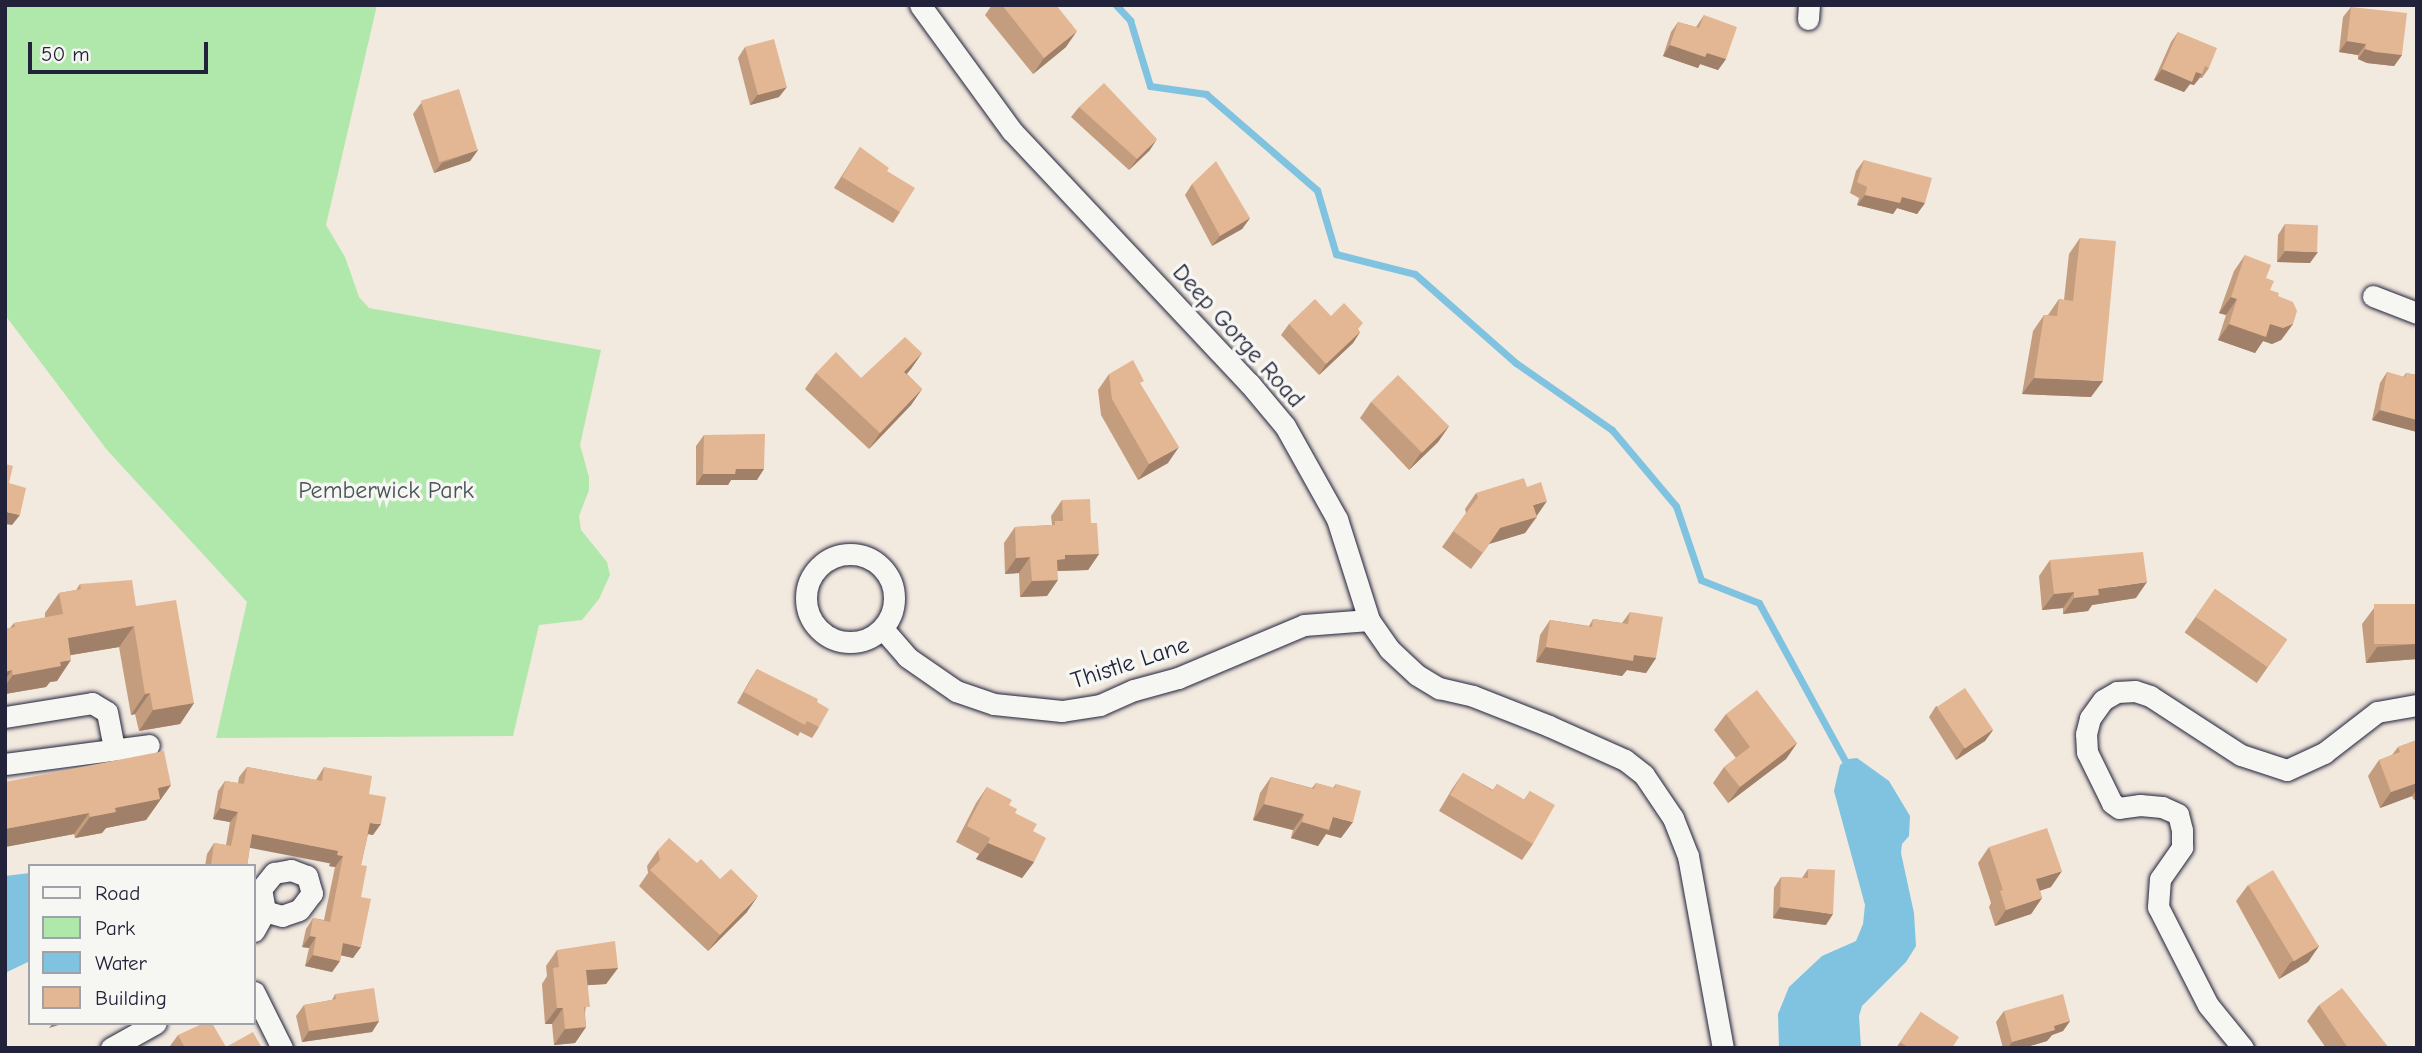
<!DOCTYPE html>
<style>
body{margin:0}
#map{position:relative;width:2422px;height:1053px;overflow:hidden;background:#f2e9df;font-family:"Comic Neue",sans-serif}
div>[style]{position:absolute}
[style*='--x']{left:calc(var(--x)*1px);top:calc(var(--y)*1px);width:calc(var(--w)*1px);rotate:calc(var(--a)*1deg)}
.green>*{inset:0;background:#b0e8ac}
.water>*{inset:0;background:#7fc3e0}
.stream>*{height:7px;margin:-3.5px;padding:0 3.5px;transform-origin:3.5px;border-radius:3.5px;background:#7fc3e0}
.roads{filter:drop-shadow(0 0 2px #22223b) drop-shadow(0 0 2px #22223b)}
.street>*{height:21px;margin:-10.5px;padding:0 10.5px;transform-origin:10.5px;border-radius:10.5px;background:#f6f6f2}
.street>.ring{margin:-10.5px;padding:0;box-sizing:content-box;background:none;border:21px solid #f6f6f2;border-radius:50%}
.wall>*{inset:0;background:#c49d7f;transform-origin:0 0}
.shaded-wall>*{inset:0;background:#a08068;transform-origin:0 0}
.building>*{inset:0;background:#e4b794;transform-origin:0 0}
span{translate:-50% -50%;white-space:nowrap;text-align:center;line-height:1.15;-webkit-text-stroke:7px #f6f6f2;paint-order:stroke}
.street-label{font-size:24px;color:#22223b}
.park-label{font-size:24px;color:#465457}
.frame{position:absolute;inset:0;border:7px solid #22223b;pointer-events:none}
.legend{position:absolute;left:28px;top:864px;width:228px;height:161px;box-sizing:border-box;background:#f6f6f2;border:2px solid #a1a1a9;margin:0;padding:9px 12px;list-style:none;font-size:21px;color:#22223b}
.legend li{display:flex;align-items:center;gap:14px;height:35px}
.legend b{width:35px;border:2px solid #a1a1a9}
.scale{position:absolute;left:28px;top:42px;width:180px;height:32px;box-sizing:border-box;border:4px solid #22223b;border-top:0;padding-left:9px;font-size:21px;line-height:24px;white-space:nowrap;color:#22223b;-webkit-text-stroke:5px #f6f6f2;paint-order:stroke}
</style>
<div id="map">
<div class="green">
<i style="clip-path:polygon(5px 5px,377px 5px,326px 225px,345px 257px,359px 297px,369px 308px,601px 350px,580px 445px,589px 477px,589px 490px,579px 516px,581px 530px,607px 562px,610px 575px,599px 599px,582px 620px,539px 625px,513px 736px,216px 738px,247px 602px,107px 450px,5px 315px)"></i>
</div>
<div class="water">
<i style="clip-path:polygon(1857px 758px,1889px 781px,1910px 816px,1909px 836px,1902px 844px,1901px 853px,1914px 913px,1916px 946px,1906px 962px,1862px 1006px,1859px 1016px,1861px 1048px,1779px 1048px,1778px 1014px,1789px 987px,1822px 956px,1856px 941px,1863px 924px,1865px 905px,1834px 791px,1840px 765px,1848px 759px)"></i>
<i style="clip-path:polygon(30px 873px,30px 961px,5px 973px,5px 876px)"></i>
</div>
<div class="stream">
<i style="--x:1116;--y:5;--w:21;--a:47"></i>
<i style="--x:1130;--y:20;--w:69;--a:73.1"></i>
<i style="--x:1150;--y:86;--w:57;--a:8.1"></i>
<i style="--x:1206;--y:94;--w:147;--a:40.9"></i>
<i style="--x:1317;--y:190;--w:67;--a:73.5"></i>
<i style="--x:1336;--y:254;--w:81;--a:14.2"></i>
<i style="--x:1415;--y:274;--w:135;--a:41.4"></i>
<i style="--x:1516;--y:363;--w:117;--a:34.9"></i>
<i style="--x:1612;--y:430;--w:99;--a:49.9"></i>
<i style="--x:1676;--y:506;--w:78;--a:71.3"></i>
<i style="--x:1701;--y:580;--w:62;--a:21.6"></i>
<i style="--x:1759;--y:603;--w:188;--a:61.4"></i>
</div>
<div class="roads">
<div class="street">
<i style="--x:920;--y:5;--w:156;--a:53.9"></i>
<i style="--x:1012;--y:131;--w:346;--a:46.8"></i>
<i style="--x:1249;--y:383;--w:56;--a:50.1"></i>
<i style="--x:1285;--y:426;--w:107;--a:60.8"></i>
<i style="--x:1337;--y:519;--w:106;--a:72.4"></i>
<i style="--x:1369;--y:620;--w:35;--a:55"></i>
<i style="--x:1389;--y:649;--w:38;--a:43"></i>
<i style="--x:1417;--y:675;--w:26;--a:31"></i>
<i style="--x:1439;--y:688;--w:35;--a:13"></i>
<i style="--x:1473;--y:696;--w:82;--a:21.5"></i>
<i style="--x:1549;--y:726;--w:83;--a:24.1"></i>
<i style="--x:1625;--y:760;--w:24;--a:38"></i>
<i style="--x:1644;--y:775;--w:52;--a:56"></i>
<i style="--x:1673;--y:818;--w:41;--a:68.5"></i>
<i style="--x:1688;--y:856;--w:195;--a:79.7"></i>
<i style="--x:1808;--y:19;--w:14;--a:-86"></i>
<i style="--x:2373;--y:296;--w:47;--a:21.1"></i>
<i class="ring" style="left:806px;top:554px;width:67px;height:67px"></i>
<i style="--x:883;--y:629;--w:37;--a:49"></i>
<i style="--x:907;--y:657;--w:60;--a:34.8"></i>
<i style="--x:956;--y:691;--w:40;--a:18.9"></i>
<i style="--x:994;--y:704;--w:68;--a:5.9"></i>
<i style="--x:1062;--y:711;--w:38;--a:-9"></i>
<i style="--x:1100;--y:705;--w:37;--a:-24"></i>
<i style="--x:1134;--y:690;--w:46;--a:-15.3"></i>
<i style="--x:1178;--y:678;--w:137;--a:-22.8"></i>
<i style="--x:1304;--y:625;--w:65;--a:-4.4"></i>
<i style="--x:5;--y:717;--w:88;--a:-9.1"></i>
<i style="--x:92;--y:703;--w:17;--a:31"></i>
<i style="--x:107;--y:712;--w:37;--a:79"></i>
<i style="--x:5;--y:764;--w:145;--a:-7.5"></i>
<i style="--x:254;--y:931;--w:23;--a:-61"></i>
<i style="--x:265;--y:911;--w:22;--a:-100"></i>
<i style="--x:261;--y:889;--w:21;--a:-51"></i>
<i style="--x:274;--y:873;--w:17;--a:-10"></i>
<i style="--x:291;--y:870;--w:17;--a:21"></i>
<i style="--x:307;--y:876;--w:18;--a:74"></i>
<i style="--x:312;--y:893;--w:21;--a:127"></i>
<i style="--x:299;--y:910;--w:18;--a:161"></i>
<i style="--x:282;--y:916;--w:18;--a:-164"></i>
<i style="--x:254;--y:992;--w:63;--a:63.4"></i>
<i style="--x:111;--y:1048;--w:51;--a:-29.1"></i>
<i style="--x:2243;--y:1048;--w:55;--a:-129.1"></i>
<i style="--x:2208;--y:1005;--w:110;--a:-117"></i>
<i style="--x:2158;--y:907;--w:28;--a:-86"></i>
<i style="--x:2160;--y:879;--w:39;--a:-55"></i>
<i style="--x:2182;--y:847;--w:17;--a:-90"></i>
<i style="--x:2182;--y:830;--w:16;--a:-104"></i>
<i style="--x:2178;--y:814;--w:17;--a:-156"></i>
<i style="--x:2162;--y:807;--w:22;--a:-175"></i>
<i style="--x:2140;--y:805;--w:21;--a:172"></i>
<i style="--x:2119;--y:808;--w:9;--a:-144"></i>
<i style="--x:2112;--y:803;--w:57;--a:-116.1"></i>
<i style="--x:2087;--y:752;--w:18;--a:-93"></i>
<i style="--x:2086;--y:734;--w:16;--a:-76"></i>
<i style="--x:2090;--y:718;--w:22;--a:-54"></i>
<i style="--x:2103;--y:700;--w:16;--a:-30"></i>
<i style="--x:2117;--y:692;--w:18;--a:-3"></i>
<i style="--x:2135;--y:691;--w:16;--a:18"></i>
<i style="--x:2150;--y:696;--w:108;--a:33"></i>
<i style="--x:2241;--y:755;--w:48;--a:18.1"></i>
<i style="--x:2287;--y:770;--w:41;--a:-24.7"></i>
<i style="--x:2324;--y:753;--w:67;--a:-37.7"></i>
<i style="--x:2377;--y:712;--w:41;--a:-9.9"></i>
</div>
</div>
<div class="wall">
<i style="clip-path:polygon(992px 5px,1056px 5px,1066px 47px,1033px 74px,985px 15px)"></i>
<i style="clip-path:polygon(2351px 7px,2402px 55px,2394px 66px,2367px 63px,2358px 59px,2358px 55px,2339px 52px,2343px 17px)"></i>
<i style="clip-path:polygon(1704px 15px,1726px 59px,1718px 70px,1700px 64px,1698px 68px,1663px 56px,1671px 32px,1678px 22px,1696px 27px)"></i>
<i style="clip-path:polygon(2178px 32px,2209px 68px,2202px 78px,2200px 78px,2194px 85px,2190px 84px,2184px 92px,2154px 80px,2171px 42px)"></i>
<i style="clip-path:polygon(745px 47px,779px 97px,750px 105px,738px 58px)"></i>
<i style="clip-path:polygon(421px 103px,478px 150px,470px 161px,434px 173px,413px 114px)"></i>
<i style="clip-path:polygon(1079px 107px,1150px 150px,1129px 170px,1071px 117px)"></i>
<i style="clip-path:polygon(860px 147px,887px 171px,900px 212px,893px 223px,834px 188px)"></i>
<i style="clip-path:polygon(1864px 160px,1925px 203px,1917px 214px,1897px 208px,1893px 214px,1857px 205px,1859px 198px,1850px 193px,1856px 171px)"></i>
<i style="clip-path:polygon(1192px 184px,1250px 218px,1242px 229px,1212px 246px,1185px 195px)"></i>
<i style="clip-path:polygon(2285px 224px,2310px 263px,2277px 262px,2278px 235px)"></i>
<i style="clip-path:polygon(2080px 238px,2091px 397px,2022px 394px,2033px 331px,2044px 315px,2048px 315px,2059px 299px,2064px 300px,2069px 254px)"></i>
<i style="clip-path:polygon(2245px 255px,2266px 278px,2270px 290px,2278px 296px,2293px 324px,2281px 340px,2272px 344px,2263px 341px,2255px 353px,2218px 340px,2226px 315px,2219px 313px,2234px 271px)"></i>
<i style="clip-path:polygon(1331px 316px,1360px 332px,1353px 343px,1319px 375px,1281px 335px,1289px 324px)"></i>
<i style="clip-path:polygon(922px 353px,907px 374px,922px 389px,911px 405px,869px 449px,805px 389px,816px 373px,861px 378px)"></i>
<i style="clip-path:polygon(2387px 372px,2403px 377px,2406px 373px,2417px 375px,2417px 432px,2372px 420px,2380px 383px)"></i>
<i style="clip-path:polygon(1109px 374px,1141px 385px,1168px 463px,1138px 480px,1101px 415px,1098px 390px)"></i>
<i style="clip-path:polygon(1371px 402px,1449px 426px,1438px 442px,1409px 470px,1360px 418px)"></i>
<i style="clip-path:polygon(704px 435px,757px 480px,731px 480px,728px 485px,696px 485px,696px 446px)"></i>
<i style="clip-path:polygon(1476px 493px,1537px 517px,1525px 533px,1489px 544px,1471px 569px,1442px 547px,1466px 513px,1465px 509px)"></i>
<i style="clip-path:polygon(1062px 500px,1091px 523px,1099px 554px,1088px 570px,1057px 571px,1047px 596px,1020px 597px,1019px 573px,1005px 574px,1004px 543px,1015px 527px,1052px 525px,1051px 516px)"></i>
<i style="clip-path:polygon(2050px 560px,2136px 598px,2092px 605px,2088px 611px,2063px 614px,2063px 608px,2042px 610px,2039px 576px)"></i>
<i style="clip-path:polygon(80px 584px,136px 606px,194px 703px,180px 724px,139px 731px,135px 714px,131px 715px,119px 647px,71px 655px,57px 681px,50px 682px,46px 687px,5px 694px,5px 629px,10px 628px,14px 623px,45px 618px,45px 613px,59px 593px,76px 590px)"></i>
<i style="left:2215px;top:589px;width:88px;height:53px;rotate:35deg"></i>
<i style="clip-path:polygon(2417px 604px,2417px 659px,2366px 663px,2362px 624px,2374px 608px)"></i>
<i style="clip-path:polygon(1630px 612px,1656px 658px,1646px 673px,1627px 670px,1622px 676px,1536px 662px,1540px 635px,1550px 620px,1589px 626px,1593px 619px,1622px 623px)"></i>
<i style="clip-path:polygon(757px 669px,817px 702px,819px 727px,812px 738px,800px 732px,798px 736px,737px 703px,750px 680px)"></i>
<i style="clip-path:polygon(1936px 706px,1993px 730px,1985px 741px,1956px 760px,1929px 717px)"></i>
<i style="clip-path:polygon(1726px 714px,1797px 743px,1786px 759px,1728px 803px,1713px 783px,1724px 767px,1736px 758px,1714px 730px)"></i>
<i style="clip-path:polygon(2417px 740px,2417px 799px,2414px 800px,2412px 796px,2380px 808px,2368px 776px,2379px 760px,2392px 755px,2398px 747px)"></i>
<i style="clip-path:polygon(247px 767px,316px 780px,324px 767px,369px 794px,373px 835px,368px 834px,361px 865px,361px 897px,353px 958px,341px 955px,340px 961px,332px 972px,305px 966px,309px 948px,302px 947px,306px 929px,313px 918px,324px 920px,335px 867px,329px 866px,330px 862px,250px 846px,247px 866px,205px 866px,207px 854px,214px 843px,226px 845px,230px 822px,213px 819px,218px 791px,225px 781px,238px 783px,239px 777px)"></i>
<i style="clip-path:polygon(1463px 773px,1493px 790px,1497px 784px,1524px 800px,1530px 791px,1533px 844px,1522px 860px,1439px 811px,1452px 789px)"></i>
<i style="clip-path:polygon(1271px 777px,1312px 788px,1316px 783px,1333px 788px,1336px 784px,1341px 838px,1326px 834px,1318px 846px,1291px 838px,1293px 830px,1253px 820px,1260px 793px)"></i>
<i style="clip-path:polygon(5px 782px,171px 785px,146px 820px,106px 828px,102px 833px,75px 838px,74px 834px,5px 847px)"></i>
<i style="clip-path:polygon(987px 787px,1009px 805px,1015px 813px,1033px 831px,1034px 862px,1022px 878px,976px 859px,979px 854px,956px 842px,976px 803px)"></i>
<i style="clip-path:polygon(1989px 847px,2051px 887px,2040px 891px,2042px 898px,2031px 914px,1995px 926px,1989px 907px,1991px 903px,1978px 863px)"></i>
<i style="clip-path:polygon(658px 850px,747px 912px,708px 951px,639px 886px,648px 873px,647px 866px)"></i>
<i style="clip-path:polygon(1808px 869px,1826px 925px,1773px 918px,1774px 888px,1781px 877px,1802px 878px)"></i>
<i style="clip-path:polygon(2248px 885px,2319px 946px,2308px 962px,2279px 979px,2236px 901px)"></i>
<i style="clip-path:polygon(557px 950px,618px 968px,606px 984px,588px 985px,585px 1014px,586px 1027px,575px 1043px,554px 1045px,552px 1024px,545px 1024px,542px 984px,547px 976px,546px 966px)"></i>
<i style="clip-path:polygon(335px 994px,379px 1021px,372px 1032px,302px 1042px,296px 1016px,304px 1005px,332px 1000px)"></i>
<i style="clip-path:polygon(2319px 1005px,2389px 1048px,2326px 1048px,2307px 1021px)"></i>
<i style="clip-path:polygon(2004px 1011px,2070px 1021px,2063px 1031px,2052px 1035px,2047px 1041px,2023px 1048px,2003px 1048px,1996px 1022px)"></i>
<i style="clip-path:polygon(1921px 1012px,1952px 1048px,1896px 1048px)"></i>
<i style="clip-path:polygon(178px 1035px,226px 1047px,262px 1048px,171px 1048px,170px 1046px)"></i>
</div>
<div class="shaded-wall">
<i style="clip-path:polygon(1077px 31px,1066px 47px,1033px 74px,1044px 58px)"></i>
<i style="clip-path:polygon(2347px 41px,2366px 44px,2358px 55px,2339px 52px)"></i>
<i style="clip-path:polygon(1670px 45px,1707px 53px,1726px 59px,1718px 70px,1700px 64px,1698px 68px,1663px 56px)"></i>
<i style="clip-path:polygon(2365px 49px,2402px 55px,2394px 66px,2367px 63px,2358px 59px)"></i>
<i style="clip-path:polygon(2162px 69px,2196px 72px,2202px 74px,2194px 85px,2190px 84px,2184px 92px,2154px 80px)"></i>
<i style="clip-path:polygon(787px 87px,779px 97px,750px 105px,758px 94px)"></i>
<i style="clip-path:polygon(1157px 139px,1150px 150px,1129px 170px,1137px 159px)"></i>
<i style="clip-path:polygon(478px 150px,470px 161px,434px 173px,442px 163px)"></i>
<i style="clip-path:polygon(1865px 195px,1902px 197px,1925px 203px,1917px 214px,1897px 208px,1893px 214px,1857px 205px)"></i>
<i style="clip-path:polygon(1250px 218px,1242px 229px,1212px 246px,1220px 236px)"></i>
<i style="clip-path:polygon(2285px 251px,2318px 252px,2310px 263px,2277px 262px)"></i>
<i style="clip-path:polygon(2231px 297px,2237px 299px,2226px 315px,2219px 313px)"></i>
<i style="clip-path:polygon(2229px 324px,2293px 324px,2281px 340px,2272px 344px,2263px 341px,2255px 353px,2218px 340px)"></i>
<i style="clip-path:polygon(1360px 332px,1353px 343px,1319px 375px,1326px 364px)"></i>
<i style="clip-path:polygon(922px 353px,911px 369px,893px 388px,904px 372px)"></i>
<i style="clip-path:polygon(2034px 378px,2103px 381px,2091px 397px,2022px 394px)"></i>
<i style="clip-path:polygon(922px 389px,911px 405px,869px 449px,880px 433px)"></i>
<i style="clip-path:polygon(2380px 410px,2417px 420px,2417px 432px,2372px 420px)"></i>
<i style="clip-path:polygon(1449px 426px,1438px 442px,1409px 470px,1420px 454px)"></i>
<i style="clip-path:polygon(1179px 447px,1168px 463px,1138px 480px,1149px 464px)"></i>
<i style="clip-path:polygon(736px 469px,764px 469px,757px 480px,731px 480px,728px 485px,696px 485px,703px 474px)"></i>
<i style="clip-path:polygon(1547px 501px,1525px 533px,1489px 544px,1471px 569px,1500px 528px,1533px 505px)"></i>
<i style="clip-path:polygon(7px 512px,20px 515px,12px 525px,5px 524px,5px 515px)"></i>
<i style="clip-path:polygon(1099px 554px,1088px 570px,1056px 571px,1057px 560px,1065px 555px)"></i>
<i style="clip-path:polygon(1030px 557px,1019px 573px,1005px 574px,1016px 558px)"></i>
<i style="clip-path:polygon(1058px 580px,1047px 596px,1020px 597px,1032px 581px)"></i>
<i style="clip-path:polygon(2147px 582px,2136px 598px,2092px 605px,2088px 611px,2063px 614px,2074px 598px,2098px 589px)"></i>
<i style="clip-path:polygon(2074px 592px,2063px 608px,2042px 610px,2054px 594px)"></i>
<i style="clip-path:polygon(134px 626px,119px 647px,53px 658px,68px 638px)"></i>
<i style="clip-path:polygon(2417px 644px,2417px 659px,2366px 663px,2377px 647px)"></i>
<i style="clip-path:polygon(1546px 647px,1634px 655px,1656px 658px,1646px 673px,1627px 670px,1622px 676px,1536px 662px)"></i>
<i style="clip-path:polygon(71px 660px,57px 681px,50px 682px,46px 687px,5px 694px,5px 686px,13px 675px,60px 662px)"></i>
<i style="clip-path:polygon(12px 670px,5px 680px,5px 672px)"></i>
<i style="clip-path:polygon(150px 693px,135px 714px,131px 715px,145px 694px)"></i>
<i style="clip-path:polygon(194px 703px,180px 724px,139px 731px,153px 710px)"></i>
<i style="clip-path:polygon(1993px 730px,1985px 741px,1956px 760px,1963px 749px)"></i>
<i style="clip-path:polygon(1797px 743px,1786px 759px,1728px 803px,1740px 787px)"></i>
<i style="clip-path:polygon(2417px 783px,2417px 789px,2412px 796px,2380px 808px,2391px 792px)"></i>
<i style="clip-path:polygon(171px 785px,146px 820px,106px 828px,102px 833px,75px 838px,90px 817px,115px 808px,158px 788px)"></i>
<i style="clip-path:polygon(1264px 804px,1304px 814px,1293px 830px,1253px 820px)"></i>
<i style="clip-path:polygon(220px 808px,238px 812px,230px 822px,213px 819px)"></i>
<i style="clip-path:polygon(89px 813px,74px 834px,5px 847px,5px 829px)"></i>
<i style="clip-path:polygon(1333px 817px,1353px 822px,1341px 838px,1326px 834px,1318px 846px,1291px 838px,1302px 822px)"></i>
<i style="clip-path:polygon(370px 823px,381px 824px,373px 835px,362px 833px)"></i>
<i style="left:252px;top:834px;width:88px;height:14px;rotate:11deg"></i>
<i style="clip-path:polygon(988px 843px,1034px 862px,1022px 878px,976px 859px)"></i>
<i style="clip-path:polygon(337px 855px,343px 856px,335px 867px,329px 866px)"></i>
<i style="clip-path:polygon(2062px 871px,2051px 887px,2025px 895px,2036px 879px)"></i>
<i style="clip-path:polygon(758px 896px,747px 912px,708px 951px,720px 935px)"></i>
<i style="clip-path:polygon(2042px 898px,2031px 914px,1995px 926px,2006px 910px)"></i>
<i style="clip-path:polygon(1780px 907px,1833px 914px,1826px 925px,1773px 918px)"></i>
<i style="clip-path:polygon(310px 936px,316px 937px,309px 948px,302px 947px)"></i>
<i style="clip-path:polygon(343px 943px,361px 947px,353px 958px,335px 954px)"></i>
<i style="clip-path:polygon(2319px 946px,2308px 962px,2279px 979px,2290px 963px)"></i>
<i style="clip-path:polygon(313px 955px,340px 961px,332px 972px,305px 966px)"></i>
<i style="clip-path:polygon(618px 968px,606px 984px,575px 986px,586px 970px)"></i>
<i style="clip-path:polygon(557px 1008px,563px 1008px,552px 1024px,545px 1024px)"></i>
<i style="clip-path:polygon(379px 1021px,372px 1032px,302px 1042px,309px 1031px)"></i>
<i style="clip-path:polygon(2070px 1021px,2063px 1031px,2052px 1035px,2047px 1041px,2023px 1048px,2008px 1048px,2012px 1042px,2054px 1026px)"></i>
<i style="clip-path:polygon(53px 1023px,65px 1023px,49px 1028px)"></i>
<i style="clip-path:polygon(586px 1027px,575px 1043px,554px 1045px,565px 1029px)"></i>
</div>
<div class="building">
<i style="clip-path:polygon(1002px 5px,1056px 5px,1077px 31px,1044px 58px)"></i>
<i style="clip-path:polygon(2351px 7px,2407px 13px,2402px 55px,2375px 52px,2365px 49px,2366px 44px,2347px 41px)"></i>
<i style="clip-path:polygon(1704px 15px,1737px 27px,1726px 59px,1707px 53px,1705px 57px,1670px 45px,1678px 22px,1699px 28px)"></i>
<i style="clip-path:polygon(2178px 32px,2217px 48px,2209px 68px,2205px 66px,2202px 74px,2196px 72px,2192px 82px,2162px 69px)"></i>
<i style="left:774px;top:39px;width:50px;height:30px;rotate:75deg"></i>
<i style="clip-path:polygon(1104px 83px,1157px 139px,1137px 159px,1079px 107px)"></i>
<i style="left:459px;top:89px;width:64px;height:40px;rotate:73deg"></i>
<i style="clip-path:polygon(860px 147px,889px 168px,887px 171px,915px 188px,900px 212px,842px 177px)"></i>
<i style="clip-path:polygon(1864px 160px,1932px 178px,1925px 203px,1902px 197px,1900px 203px,1865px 195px,1867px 187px,1857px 182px)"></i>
<i style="clip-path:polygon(1216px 161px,1250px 218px,1220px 236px,1192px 184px)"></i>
<i style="left:2285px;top:224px;width:33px;height:27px;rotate:2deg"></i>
<i style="clip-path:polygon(2080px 238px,2116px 241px,2103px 381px,2034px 378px,2044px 315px,2057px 316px,2059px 299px,2073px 301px)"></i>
<i style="clip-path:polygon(2245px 255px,2271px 265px,2266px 278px,2274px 281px,2270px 290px,2279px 293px,2278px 296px,2293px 302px,2297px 311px,2293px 324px,2283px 328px,2270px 324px,2266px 337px,2229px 324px,2237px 299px,2231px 297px)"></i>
<i style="clip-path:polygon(1315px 299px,1331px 316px,1344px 303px,1363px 323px,1358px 329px,1360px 332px,1326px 364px,1289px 324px)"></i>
<i style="clip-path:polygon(905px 337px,922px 353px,904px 372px,922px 389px,880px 433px,816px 373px,836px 352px,861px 378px)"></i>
<i style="clip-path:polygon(1133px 360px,1144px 381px,1140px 383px,1179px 447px,1149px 464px,1112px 399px,1109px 374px)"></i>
<i style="clip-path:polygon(2387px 372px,2405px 377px,2406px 373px,2417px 375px,2417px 420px,2380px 410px)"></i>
<i style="left:1398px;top:375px;width:72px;height:38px;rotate:45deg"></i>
<i style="clip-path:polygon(765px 434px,764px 469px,736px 469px,735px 474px,703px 474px,704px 435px)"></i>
<i style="clip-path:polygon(5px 464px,13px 466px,9px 483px,26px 488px,20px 515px,7px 512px,6px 519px,5px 518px)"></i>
<i style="clip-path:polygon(1524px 478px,1527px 487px,1541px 482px,1547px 501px,1533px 505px,1537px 517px,1500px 528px,1483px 553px,1453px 531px,1478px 497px,1476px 493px)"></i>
<i style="clip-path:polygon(1090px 499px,1091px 523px,1097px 523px,1099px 554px,1065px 555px,1065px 559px,1057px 560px,1058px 580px,1032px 581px,1030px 557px,1016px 558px,1015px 527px,1055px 525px,1055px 521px,1063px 521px,1062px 500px)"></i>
<i style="clip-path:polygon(2143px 552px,2147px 582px,2098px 589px,2099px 595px,2074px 598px,2074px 592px,2054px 594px,2050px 560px)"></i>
<i style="clip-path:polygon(132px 580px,136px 606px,176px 600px,194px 703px,153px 710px,150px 693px,145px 694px,134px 626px,68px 638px,71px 660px,60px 662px,61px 666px,13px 675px,12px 670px,5px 672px,5px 629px,15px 627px,14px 623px,63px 614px,59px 593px,81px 589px,80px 584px)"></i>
<i style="left:2215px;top:589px;width:88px;height:34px;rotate:35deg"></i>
<i style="left:2417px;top:604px;width:40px;height:43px;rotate:90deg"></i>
<i style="clip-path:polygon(1630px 612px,1663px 617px,1656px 658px,1634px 655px,1633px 661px,1546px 647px,1550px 620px,1592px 627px,1593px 619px,1628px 624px)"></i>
<i style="clip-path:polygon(757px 669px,818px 699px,817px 702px,829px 709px,819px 727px,807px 721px,805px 725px,744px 692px)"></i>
<i style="left:1965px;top:688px;width:50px;height:34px;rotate:56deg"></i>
<i style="clip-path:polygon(1757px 690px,1797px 743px,1740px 787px,1724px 767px,1750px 747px,1726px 714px)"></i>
<i style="clip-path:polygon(2417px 740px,2417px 783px,2391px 792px,2379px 760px,2400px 752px,2398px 747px)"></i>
<i style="clip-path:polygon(164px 751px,171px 785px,158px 788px,160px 799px,115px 808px,116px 812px,90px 817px,89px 813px,5px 829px,5px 782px)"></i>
<i style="clip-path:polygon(247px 767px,322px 781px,324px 767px,372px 776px,369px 794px,386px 797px,381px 824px,370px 823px,361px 865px,367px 866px,361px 897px,371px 899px,361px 947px,343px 943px,340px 961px,313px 955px,316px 937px,310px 936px,313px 918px,330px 922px,343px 856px,337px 855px,338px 851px,252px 834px,247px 866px,211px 866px,214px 843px,231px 846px,238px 812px,220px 808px,225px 781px,244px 784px)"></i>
<i style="clip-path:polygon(1463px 773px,1493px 791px,1497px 784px,1525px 800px,1530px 791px,1555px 805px,1533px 844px,1450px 795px)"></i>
<i style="clip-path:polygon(1271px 777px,1314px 789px,1316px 783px,1335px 788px,1336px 784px,1361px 791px,1353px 822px,1333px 817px,1329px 830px,1302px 822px,1304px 814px,1264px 804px)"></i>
<i style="clip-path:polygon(987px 787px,1012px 800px,1009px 805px,1017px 809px,1015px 813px,1037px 824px,1033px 831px,1046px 838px,1034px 862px,988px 843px,990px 838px,967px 826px)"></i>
<i style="clip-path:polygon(2047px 828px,2062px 871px,2036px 879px,2042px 898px,2006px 910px,2000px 891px,2003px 890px,1989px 847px)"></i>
<i style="clip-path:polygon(669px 838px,697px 863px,701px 859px,720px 879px,731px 869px,758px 896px,720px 935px,650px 870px,660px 860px,658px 850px)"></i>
<i style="clip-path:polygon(1808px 869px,1835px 870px,1833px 914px,1780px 907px,1781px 877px,1808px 878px)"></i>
<i style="left:2273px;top:870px;width:89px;height:29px;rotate:59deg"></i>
<i style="clip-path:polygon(615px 941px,618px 968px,586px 970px,590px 1007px,584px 1007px,586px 1027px,565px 1029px,563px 1008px,557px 1008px,553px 968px,559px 967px,557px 950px)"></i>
<i style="clip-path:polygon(374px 988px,379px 1021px,309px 1031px,304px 1005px,336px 999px,335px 994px)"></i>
<i style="clip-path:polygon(2342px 988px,2389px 1048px,2348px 1048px,2319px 1005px)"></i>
<i style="clip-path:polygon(2063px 994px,2070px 1021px,2054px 1026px,2055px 1030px,2012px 1042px,2004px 1011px)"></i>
<i style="clip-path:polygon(1921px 1012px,1959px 1037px,1952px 1048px,1909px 1048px,1900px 1042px)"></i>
<i style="clip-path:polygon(204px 1023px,212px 1023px,226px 1047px,253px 1032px,262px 1048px,185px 1048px,178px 1035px)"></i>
</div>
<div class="street-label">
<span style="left:1238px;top:336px;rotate:48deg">Deep Gorge Road</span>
<span style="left:1130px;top:663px;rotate:-18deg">Thistle Lane</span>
</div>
<div class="park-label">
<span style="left:386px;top:491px">Pemberwick Park</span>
</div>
<div class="frame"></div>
<ul class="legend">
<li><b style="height:9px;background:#f6f6f2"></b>Road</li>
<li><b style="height:19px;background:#b0e8ac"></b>Park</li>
<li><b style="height:19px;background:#7fc3e0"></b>Water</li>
<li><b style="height:19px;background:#e4b794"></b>Building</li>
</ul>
<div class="scale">50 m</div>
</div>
